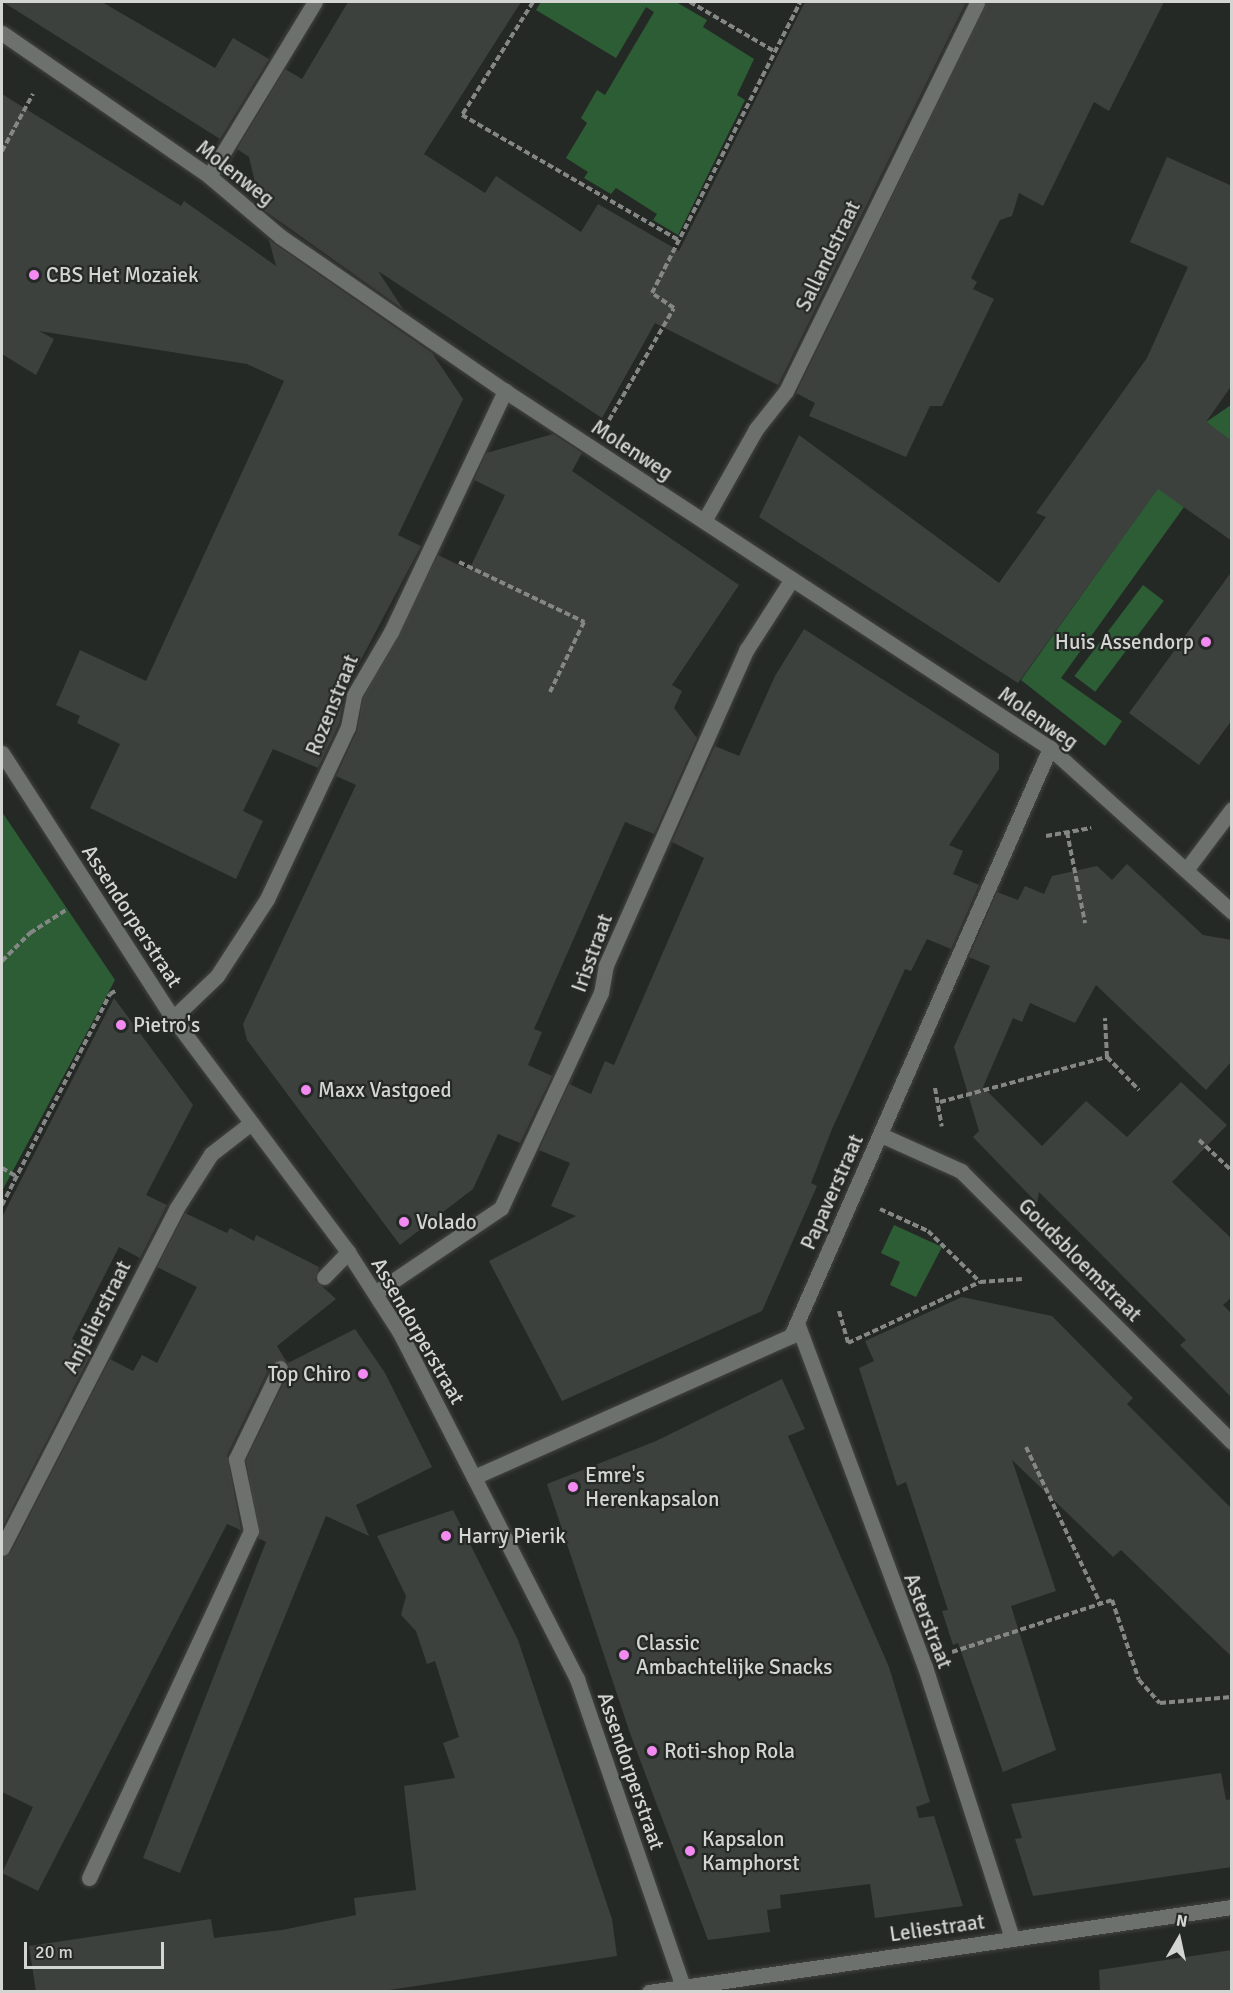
<!DOCTYPE html>
<style>
body{margin:0}
#map{position:relative;width:1233px;height:1993px;overflow:hidden;background:#252926;font-family:Signika,sans-serif}
div>[style]{position:absolute}
[style*='--x']{left:calc(var(--x)*1px);top:calc(var(--y)*1px);width:calc(var(--w)*1px);rotate:calc(var(--a)*1deg)}
.green>*{inset:0;background:#2d5d35;transform-origin:0 0}
.building>*{inset:0;background:#3d413e}
.path>*{height:4px;margin-top:-2px;transform-origin:0;background:repeating-linear-gradient(90deg,#848785 0 6px,transparent 0 9px)}
.roads{filter:drop-shadow(0 0 2px #424442) drop-shadow(0 0 2px #424442)}
.service>*{height:15px;margin:-7.5px;padding:0 7.5px;transform-origin:7.5px;border-radius:7.5px;background:#6d716d}
.minor>*{height:15px;margin:-7.5px;padding:0 7.5px;transform-origin:7.5px;border-radius:7.5px;background:#6d716d}
.dots>*{width:16px;height:16px;translate:-50% -50%;box-sizing:border-box;border:3px solid #252926;border-radius:50%}
span{translate:-50% -50%;white-space:nowrap;text-align:center;line-height:1.15;-webkit-text-stroke:4.5px #252926;paint-order:stroke}
.street-label{font-size:21px;color:#d3d5d3}
.poi-label{font-size:21px;color:#d3d5d3}
.left{translate:0 -50%;text-align:left}
.right{translate:-100% -50%;text-align:right}
.frame{position:absolute;inset:0;border:3px solid #d3d5d3;pointer-events:none}
.north{position:absolute;left:1149px;top:1909px;width:60px;height:60px;-webkit-text-stroke:4px #252926;paint-order:stroke;rotate:9deg;font-size:16px;font-weight:700;line-height:24px;text-align:center;color:#d3d5d3}
.north::after{content:'';display:block;margin:auto;width:21px;height:27px;background:#d3d5d3;clip-path:polygon(50% 0,100% 100%,50% 72%,0 100%)}
.scale{position:absolute;left:24px;top:1942px;width:140px;height:27px;box-sizing:border-box;border:3px solid #d3d5d3;border-top:0;padding-left:8px;font-size:18px;line-height:21px;white-space:nowrap;color:#d3d5d3;-webkit-text-stroke:4px #252926;paint-order:stroke}
</style>
<div id="map">
<div class="green">
<i style="clip-path:polygon(541px 2px,676px 2px,707px 20px,703px 27px,754px 59px,737px 95px,745px 100px,678px 235px,653px 220px,657px 214px,616px 188px,611px 194px,584px 178px,588px 172px,566px 158px,587px 123px,581px 118px,597px 90px,605px 95px,654px 12px,646px 7px,616px 58px,536px 10px)"></i>
<i style="clip-path:polygon(1231px 405px,1231px 441px,1206px 422px)"></i>
<i style="clip-path:polygon(1158px 488px,1184px 507px,1061px 678px,1122px 721px,1105px 746px,1021px 680px)"></i>
<i style="left:1143px;top:585px;width:26px;height:114px;rotate:37deg"></i>
<i style="clip-path:polygon(2px 812px,115px 980px,2px 1191px)"></i>
<i style="clip-path:polygon(894px 1225px,942px 1247px,916px 1297px,890px 1285px,900px 1262px,881px 1253px)"></i>
</div>
<div class="building">
<i style="clip-path:polygon(3px 2px,102px 2px,215px 68px,233px 38px,269px 59px,220px 139px)"></i>
<i style="clip-path:polygon(348px 2px,521px 2px,424px 154px,485px 193px,496px 176px,581px 232px,598px 204px,679px 251px,805px 2px,966px 2px,778px 385px,655px 323px,602px 418px,378px 271px,403px 309px,261px 208px,249px 157px,237px 149px,285px 69px,302px 79px)"></i>
<i style="clip-path:polygon(987px 2px,1164px 2px,1109px 111px,1094px 102px,1043px 206px,1019px 193px,1012px 216px,1000px 220px,971px 278px,977px 282px,973px 289px,994px 299px,942px 406px,930px 406px,906px 457px,809px 416px,815px 403px,796px 393px)"></i>
<i style="clip-path:polygon(2px 94px,181px 206px,184px 201px,276px 266px,269px 240px,432px 353px,463px 399px,398px 535px,421px 546px,345px 690px,339px 724px,318px 768px,273px 749px,243px 811px,263px 821px,236px 879px,90px 808px,120px 744px,77px 723px,80px 716px,56px 705px,80px 650px,146px 681px,284px 381px,247px 364px,39px 331px,54px 339px,36px 375px,2px 354px)"></i>
<i style="clip-path:polygon(1167px 157px,1232px 186px,1232px 385px,1206px 422px,1232px 441px,1232px 541px,1158px 489px,1018px 683px,759px 517px,799px 435px,999px 583px,1046px 517px,1036px 513px,1147px 358px,1188px 267px,1130px 242px)"></i>
<i style="clip-path:polygon(553px 434px,582px 453px,572px 471px,739px 585px,672px 685px,682px 691px,674px 708px,697px 738px,654px 834px,625px 822px,534px 1029px,542px 1032px,528px 1065px,552px 1076px,520px 1143px,498px 1134px,473px 1189px,400px 1245px,247px 1040px,243px 1024px,356px 785px,336px 776px,357px 731px,363px 698px,438px 555px,469px 570px,505px 495px,474px 480px,486px 453px)"></i>
<i style="clip-path:polygon(1232px 571px,1232px 720px,1199px 765px,1129px 713px)"></i>
<i style="clip-path:polygon(804px 629px,999px 754px,999px 769px,949px 845px,963px 851px,953px 874px,979px 885px,951px 949px,927px 939px,911px 971px,905px 969px,832px 1129px,811px 1183px,817px 1186px,762px 1311px,562px 1401px,489px 1261px,576px 1216px,551px 1206px,570px 1163px,539px 1150px,569px 1084px,591px 1094px,605px 1061px,614px 1065px,704px 858px,672px 842px,715px 746px,739px 756px,775px 676px)"></i>
<i style="clip-path:polygon(1127px 864px,1203px 935px,1232px 940px,1232px 1061px,1206px 1090px,1096px 985px,1075px 1023px,1030px 1003px,1022px 1022px,1013px 1018px,983px 1087px,1042px 1146px,1086px 1101px,1127px 1137px,1181px 1082px,1227px 1125px,1172px 1182px,1232px 1239px,1232px 1297px,1223px 1305px,1232px 1314px,1232px 1398px,1180px 1345px,1186px 1340px,1091px 1244px,1039px 1192px,1037px 1203px,973px 1137px,979px 1131px,954px 1047px,990px 966px,969px 957px,997px 892px,1018px 900px,1025px 886px,1044px 894px,1052px 876px,1097px 866px,1112px 880px)"></i>
<i style="clip-path:polygon(114px 998px,193px 1105px,146px 1195px,167px 1205px,140px 1258px,119px 1247px,72px 1339px,93px 1350px,2px 1528px,2px 1217px)"></i>
<i style="clip-path:polygon(185px 1213px,227px 1233px,230px 1228px,254px 1241px,256px 1235px,319px 1267px,315px 1280px,336px 1299px,277px 1346px,286px 1361px,271px 1364px,227px 1455px,241px 1530px,227px 1524px,38px 1891px,2px 1873px,33px 1807px,2px 1792px,2px 1558px,11px 1552px,110px 1359px,133px 1371px,142px 1355px,157px 1363px,197px 1287px,157px 1267px)"></i>
<i style="clip-path:polygon(962px 1297px,1052px 1316px,1133px 1398px,1127px 1404px,1232px 1509px,1232px 1657px,1121px 1550px,1113px 1557px,1012px 1460px,1056px 1591px,1011px 1606px,1056px 1750px,1003px 1772px,958px 1643px,953px 1645px,942px 1611px,948px 1610px,906px 1482px,897px 1486px,859px 1368px,874px 1361px,865px 1341px)"></i>
<i style="clip-path:polygon(355px 1329px,385px 1373px,432px 1467px,356px 1505px,369px 1536px,326px 1516px,180px 1873px,143px 1858px,266px 1542px,258px 1538px,246px 1460px,289px 1372px,288px 1363px)"></i>
<i style="clip-path:polygon(782px 1379px,805px 1429px,788px 1436px,889px 1667px,930px 1802px,916px 1807px,919px 1818px,934px 1816px,963px 1906px,875px 1918px,870px 1884px,780px 1895px,781px 1908px,767px 1910px,770px 1932px,708px 1940px,631px 1736px,547px 1484px,656px 1441px)"></i>
<i style="clip-path:polygon(453px 1510px,518px 1640px,612px 1919px,617px 1956px,382px 1991px,36px 1992px,29px 1946px,211px 1919px,214px 1938px,282px 1930px,356px 1915px,354px 1898px,416px 1890px,404px 1786px,455px 1778px,443px 1743px,459px 1737px,435px 1661px,427px 1664px,416px 1631px,401px 1615px,406px 1596px,377px 1536px)"></i>
<i style="clip-path:polygon(1221px 1773px,1226px 1800px,1232px 1799px,1232px 1867px,1033px 1896px,1015px 1839px,1022px 1838px,1011px 1804px)"></i>
<i style="clip-path:polygon(1232px 1950px,1232px 1992px,1100px 1992px,1099px 1970px)"></i>
</div>
<div class="path">
<i style="--x:533;--y:2;--w:133;--a:122.1"></i>
<i style="--x:462;--y:115;--w:252;--a:30"></i>
<i style="--x:690;--y:2;--w:97;--a:30.3"></i>
<i style="--x:2;--y:151;--w:65;--a:-61.5"></i>
<i style="--x:609;--y:420;--w:129;--a:-59.9"></i>
<i style="--x:674;--y:308;--w:27;--a:-146"></i>
<i style="--x:652;--y:293;--w:326;--a:-63"></i>
<i style="--x:459;--y:562;--w:139;--a:25.6"></i>
<i style="--x:584;--y:622;--w:78;--a:115.9"></i>
<i style="--x:1067;--y:832;--w:93;--a:78.8"></i>
<i style="--x:1046;--y:836;--w:46;--a:-10.1"></i>
<i style="--x:2;--y:961;--w:40;--a:-45"></i>
<i style="--x:30;--y:933;--w:43;--a:-32.6"></i>
<i style="--x:1107;--y:1057;--w:46;--a:45.9"></i>
<i style="--x:935;--y:1088;--w:39;--a:80"></i>
<i style="--x:940;--y:1102;--w:173;--a:-15.1"></i>
<i style="--x:1107;--y:1057;--w:39;--a:-93"></i>
<i style="--x:1199;--y:1140;--w:45;--a:43.2"></i>
<i style="--x:2;--y:1168;--w:16;--a:30"></i>
<i style="--x:2;--y:1205;--w:237;--a:-62.9"></i>
<i style="--x:110;--y:994;--w:8;--a:-30"></i>
<i style="--x:880;--y:1209;--w:53;--a:24.6"></i>
<i style="--x:928;--y:1231;--w:73;--a:44.4"></i>
<i style="--x:839;--y:1311;--w:33;--a:74"></i>
<i style="--x:848;--y:1343;--w:145;--a:-24.8"></i>
<i style="--x:980;--y:1282;--w:42;--a:-4.1"></i>
<i style="--x:1026;--y:1447;--w:173;--a:64.6"></i>
<i style="--x:952;--y:1652;--w:168;--a:-18"></i>
<i style="--x:1112;--y:1600;--w:84;--a:71.4"></i>
<i style="--x:1139;--y:1680;--w:31;--a:48"></i>
<i style="--x:1160;--y:1703;--w:72;--a:-4.8"></i>
</div>
<div class="roads">
<div class="service">
<i style="--x:1186;--y:870;--w:76;--a:-53"></i>
<i style="--x:324;--y:1277;--w:35;--a:-46"></i>
<i style="--x:89;--y:1878;--w:383;--a:-65"></i>
<i style="--x:251;--y:1531;--w:74;--a:-101.8"></i>
<i style="--x:236;--y:1459;--w:101;--a:-64.2"></i>
</div>
<div class="minor">
<i style="--x:2;--y:33;--w:252;--a:34.6"></i>
<i style="--x:209;--y:176;--w:94;--a:40.3"></i>
<i style="--x:281;--y:237;--w:272;--a:34.5"></i>
<i style="--x:505;--y:391;--w:652;--a:33.23"></i>
<i style="--x:1050;--y:748;--w:245;--a:42"></i>
<i style="--x:209;--y:176;--w:204;--a:-58.7"></i>
<i style="--x:704;--y:521;--w:106;--a:-60.5"></i>
<i style="--x:756;--y:429;--w:48;--a:-51.7"></i>
<i style="--x:786;--y:391;--w:433;--a:-63.8"></i>
<i style="--x:2;--y:753;--w:315;--a:57.2"></i>
<i style="--x:173;--y:1018;--w:292;--a:53.2"></i>
<i style="--x:348;--y:1252;--w:96;--a:57.3"></i>
<i style="--x:400;--y:1333;--w:389;--a:62.9"></i>
<i style="--x:577;--y:1679;--w:331;--a:71"></i>
<i style="--x:173;--y:1018;--w:61;--a:-43.7"></i>
<i style="--x:217;--y:976;--w:92;--a:-57"></i>
<i style="--x:267;--y:899;--w:190;--a:-64.8"></i>
<i style="--x:348;--y:727;--w:33;--a:-79"></i>
<i style="--x:354;--y:695;--w:73;--a:-59.6"></i>
<i style="--x:391;--y:632;--w:267;--a:-64.7"></i>
<i style="--x:881;--y:1135;--w:88;--a:24.2"></i>
<i style="--x:961;--y:1171;--w:383;--a:45"></i>
<i style="--x:375;--y:1293;--w:152;--a:-34"></i>
<i style="--x:501;--y:1208;--w:237;--a:-65.1"></i>
<i style="--x:601;--y:993;--w:28;--a:-80"></i>
<i style="--x:606;--y:965;--w:346;--a:-66"></i>
<i style="--x:747;--y:649;--w:83;--a:-57.3"></i>
<i style="--x:797;--y:1323;--w:367;--a:69.6"></i>
<i style="--x:925;--y:1667;--w:285;--a:72.2"></i>
<i style="--x:474;--y:1477;--w:347;--a:-24"></i>
<i style="--x:791;--y:1336;--w:643;--a:-66.23"></i>
<i style="--x:2;--y:1548;--w:381;--a:-62.8"></i>
<i style="--x:176;--y:1209;--w:65;--a:-57.5"></i>
<i style="--x:211;--y:1154;--w:51;--a:-37.8"></i>
<i style="--x:649;--y:1992;--w:589;--a:-8.3"></i>
</div>
</div>
<div class="dots">
<i style="left:34px;top:275px;background:#f38af1"></i>
<i style="left:1206px;top:642px;background:#f38af1"></i>
<i style="left:121px;top:1025px;background:#f38af1"></i>
<i style="left:306px;top:1090px;background:#f38af1"></i>
<i style="left:404px;top:1222px;background:#f38af1"></i>
<i style="left:363px;top:1374px;background:#f38af1"></i>
<i style="left:573px;top:1487px;background:#f38af1"></i>
<i style="left:446px;top:1536px;background:#f38af1"></i>
<i style="left:624px;top:1655px;background:#f38af1"></i>
<i style="left:652px;top:1751px;background:#f38af1"></i>
<i style="left:690px;top:1851px;background:#f38af1"></i>
</div>
<div class="street-label">
<span style="left:235px;top:173px;rotate:38deg">Molenweg</span>
<span style="left:828px;top:256px;rotate:-64deg">Sallandstraat</span>
<span style="left:632px;top:450px;rotate:33deg">Molenweg</span>
<span style="left:332px;top:705px;rotate:-68deg">Rozenstraat</span>
<span style="left:1038px;top:718px;rotate:35deg">Molenweg</span>
<span style="left:132px;top:916px;rotate:57deg">Assendorperstraat</span>
<span style="left:592px;top:953px;rotate:-70deg">Irisstraat</span>
<span style="left:832px;top:1192px;rotate:-66deg">Papaverstraat</span>
<span style="left:1080px;top:1260px;rotate:45deg">Goudsbloemstraat</span>
<span style="left:97px;top:1317px;rotate:-63deg">Anjelierstraat</span>
<span style="left:418px;top:1331px;rotate:60deg">Assendorperstraat</span>
<span style="left:928px;top:1621px;rotate:69deg">Asterstraat</span>
<span style="left:631px;top:1771px;rotate:71deg">Assendorperstraat</span>
<span style="left:937px;top:1928px;rotate:-8deg">Leliestraat</span>
</div>
<div class="poi-label">
<span class="left" style="left:46px;top:275px">CBS Het Mozaiek</span>
<span class="right" style="left:1194px;top:642px">Huis Assendorp</span>
<span class="left" style="left:133px;top:1025px">Pietro's</span>
<span class="left" style="left:318px;top:1090px">Maxx Vastgoed</span>
<span class="left" style="left:416px;top:1222px">Volado</span>
<span class="right" style="left:351px;top:1374px">Top Chiro</span>
<span class="left" style="left:585px;top:1487px">Emre's<br>Herenkapsalon</span>
<span class="left" style="left:458px;top:1536px">Harry Pierik</span>
<span class="left" style="left:636px;top:1655px">Classic<br>Ambachtelijke Snacks</span>
<span class="left" style="left:664px;top:1751px">Roti-shop Rola</span>
<span class="left" style="left:702px;top:1851px">Kapsalon<br>Kamphorst</span>
</div>
<div class="frame"></div>
<div class="north">N</div>
<div class="scale">20 m</div>
</div>
